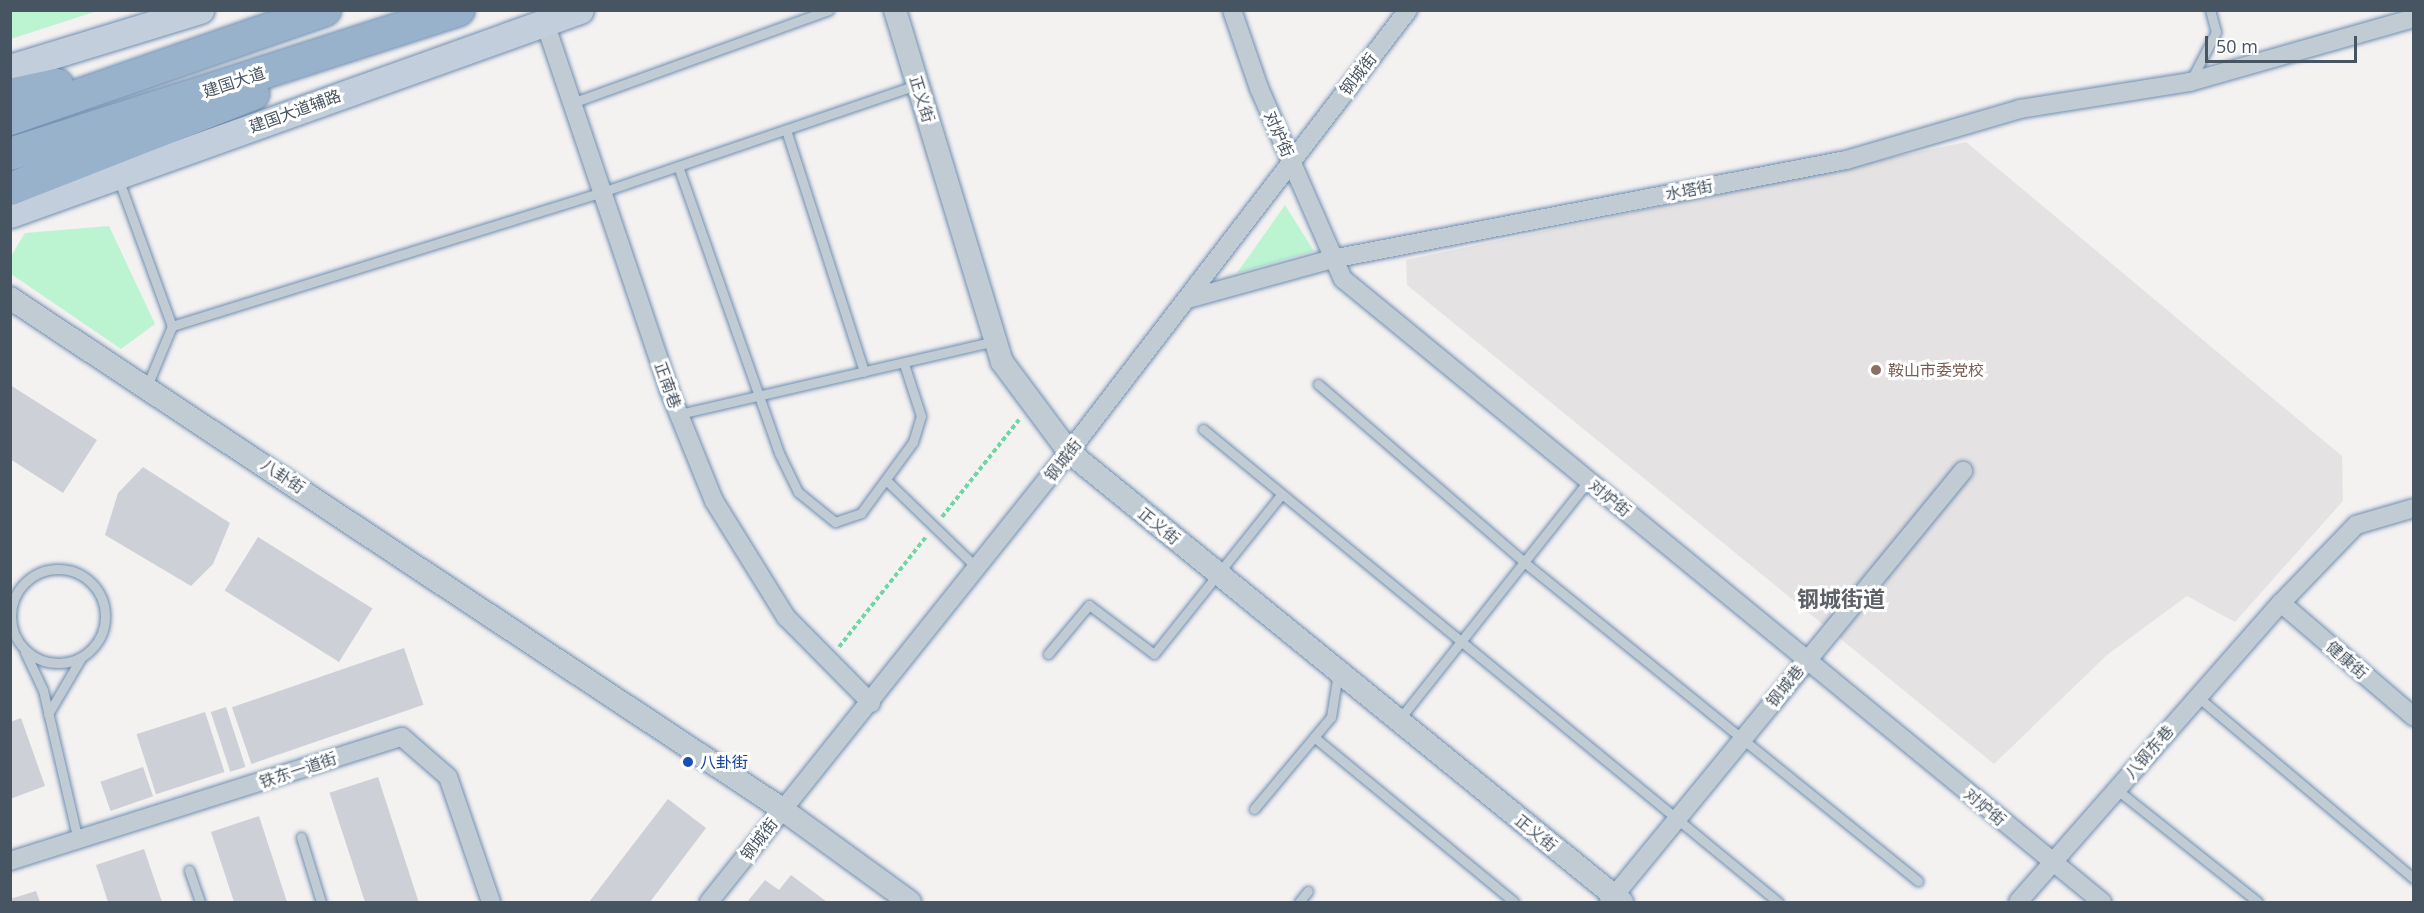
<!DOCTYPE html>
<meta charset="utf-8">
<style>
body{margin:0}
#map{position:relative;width:2424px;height:913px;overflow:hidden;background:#f4f1f1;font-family:"Open Sans","Noto Sans SC",sans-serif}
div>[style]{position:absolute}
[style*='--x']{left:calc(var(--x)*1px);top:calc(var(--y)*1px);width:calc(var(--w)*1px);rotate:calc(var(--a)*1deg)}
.education>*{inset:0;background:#e5e2e3}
.green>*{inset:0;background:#bcf4d2}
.building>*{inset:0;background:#cdd0d6;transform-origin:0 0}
.path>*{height:4px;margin-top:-2px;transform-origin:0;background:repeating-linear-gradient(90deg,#70d6a5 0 4.5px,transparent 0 7.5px)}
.roads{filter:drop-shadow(0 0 2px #6f8eb0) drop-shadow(0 0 2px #6f8eb0)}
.service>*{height:9px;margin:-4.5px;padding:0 4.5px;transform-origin:4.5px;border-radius:4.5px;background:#c1cbd4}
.service>.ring{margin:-4.5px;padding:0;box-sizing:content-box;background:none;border:9px solid #c1cbd4;border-radius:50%}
.minor>*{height:18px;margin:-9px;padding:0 9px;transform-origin:9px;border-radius:9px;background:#c1cbd4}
.tertiary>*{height:22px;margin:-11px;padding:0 11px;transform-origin:11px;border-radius:11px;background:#c1cbd4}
.secondary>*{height:27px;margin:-13.5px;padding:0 13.5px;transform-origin:13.5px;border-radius:13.5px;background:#c2cedb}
.trunk>*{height:32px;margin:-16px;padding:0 16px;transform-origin:16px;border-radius:16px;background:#99b2cb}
.dots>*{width:16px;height:16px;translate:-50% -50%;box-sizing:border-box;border:3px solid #fff;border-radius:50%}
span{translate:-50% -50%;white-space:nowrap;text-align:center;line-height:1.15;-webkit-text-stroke:6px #fff;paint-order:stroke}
.street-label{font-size:16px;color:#475461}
.education-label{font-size:16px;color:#785e54}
.left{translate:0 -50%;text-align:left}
.transit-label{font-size:16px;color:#164399}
.district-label{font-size:22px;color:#5d6167;font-weight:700}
.frame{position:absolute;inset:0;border:12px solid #475461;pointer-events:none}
.scale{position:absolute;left:2205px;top:36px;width:152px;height:27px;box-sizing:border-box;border:3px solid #475461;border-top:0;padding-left:8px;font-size:18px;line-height:21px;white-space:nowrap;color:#475461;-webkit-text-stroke:4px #fff;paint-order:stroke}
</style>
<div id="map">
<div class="education">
<i style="clip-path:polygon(1966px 142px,2342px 456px,2343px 501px,2235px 622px,2187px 596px,2107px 655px,1994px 764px,1407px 285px,1406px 260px)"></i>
</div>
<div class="green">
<i style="clip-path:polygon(11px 10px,97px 10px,97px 11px,11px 39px)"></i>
<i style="clip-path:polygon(1285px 205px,1314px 251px,1237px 273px)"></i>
<i style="clip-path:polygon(109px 226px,155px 324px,121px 349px,11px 274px,11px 256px,25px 233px)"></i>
</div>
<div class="building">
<i style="clip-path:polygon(10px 385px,97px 440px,63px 493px,10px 459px)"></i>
<i style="clip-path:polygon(143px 467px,230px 523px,213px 564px,191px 586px,105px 535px,118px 493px)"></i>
<i style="left:258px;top:537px;width:135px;height:63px;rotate:32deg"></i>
<i style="left:404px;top:648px;width:60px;height:182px;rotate:71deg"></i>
<i style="left:226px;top:707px;width:63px;height:16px;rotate:72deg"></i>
<i style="left:205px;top:712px;width:63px;height:72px;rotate:72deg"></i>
<i style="clip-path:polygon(21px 718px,45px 786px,10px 799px,10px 722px)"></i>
<i style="left:143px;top:767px;width:31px;height:45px;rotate:71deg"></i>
<i style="left:378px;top:777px;width:132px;height:51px;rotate:72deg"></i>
<i style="clip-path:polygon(668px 799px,706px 828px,650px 902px,589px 902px)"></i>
<i style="clip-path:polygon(259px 816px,287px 902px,234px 902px,211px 832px)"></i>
<i style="clip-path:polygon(144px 849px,162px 902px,108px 902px,96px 865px)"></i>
<i style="clip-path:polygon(791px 875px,827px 902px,747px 902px,765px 880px,779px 890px)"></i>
<i style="clip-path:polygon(36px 891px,40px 902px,10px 902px,10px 899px)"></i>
</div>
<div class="path">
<i style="--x:942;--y:517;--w:124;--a:-51.6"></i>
<i style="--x:839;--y:647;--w:140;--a:-51.7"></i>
</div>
<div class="roads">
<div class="service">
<i style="--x:2191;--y:80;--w:54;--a:-62.5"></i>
<i style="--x:2216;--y:32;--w:23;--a:-105"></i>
<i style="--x:572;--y:103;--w:273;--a:-19.9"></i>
<i style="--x:786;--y:130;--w:254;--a:72.1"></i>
<i style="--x:678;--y:166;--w:304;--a:70.6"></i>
<i style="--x:779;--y:453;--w:43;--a:64"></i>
<i style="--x:798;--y:492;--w:48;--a:39"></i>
<i style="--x:835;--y:522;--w:28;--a:-19"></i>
<i style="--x:861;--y:513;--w:88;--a:-53.8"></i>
<i style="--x:913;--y:442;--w:27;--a:-73"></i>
<i style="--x:921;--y:416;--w:55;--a:-108.1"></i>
<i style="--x:118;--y:178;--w:158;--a:70"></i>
<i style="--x:172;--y:326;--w:65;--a:112.6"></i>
<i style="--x:172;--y:326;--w:450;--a:-17.3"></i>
<i style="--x:602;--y:192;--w:333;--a:-18.8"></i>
<i style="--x:1318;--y:384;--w:272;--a:40.8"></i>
<i style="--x:1524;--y:562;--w:507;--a:39"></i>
<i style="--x:679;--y:414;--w:325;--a:-13"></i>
<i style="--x:1203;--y:429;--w:745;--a:39.44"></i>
<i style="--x:888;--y:482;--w:124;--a:44"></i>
<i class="ring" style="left:11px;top:569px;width:85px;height:85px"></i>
<i style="--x:25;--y:652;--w:42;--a:64.7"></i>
<i style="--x:43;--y:690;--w:154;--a:76.9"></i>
<i style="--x:1048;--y:654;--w:64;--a:-50.1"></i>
<i style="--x:1089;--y:605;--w:81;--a:37"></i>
<i style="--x:1154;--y:654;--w:203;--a:-51.4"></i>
<i style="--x:2198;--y:697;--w:282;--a:40.1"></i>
<i style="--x:48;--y:714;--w:65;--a:-59.5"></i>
<i style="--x:1398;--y:721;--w:308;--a:-51.6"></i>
<i style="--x:1314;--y:737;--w:259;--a:39.5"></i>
<i style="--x:2116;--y:789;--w:181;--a:38.5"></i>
<i style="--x:1254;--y:809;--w:120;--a:-50.1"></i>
<i style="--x:1331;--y:717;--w:45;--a:-81"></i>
<i style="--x:301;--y:837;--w:68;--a:72.9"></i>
<i style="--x:189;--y:870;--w:34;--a:71"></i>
<i style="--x:1299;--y:902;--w:14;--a:-51"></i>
</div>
<div class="minor">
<i style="--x:1232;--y:10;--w:83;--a:70.9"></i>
<i style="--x:1259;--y:88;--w:209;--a:66.3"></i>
<i style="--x:1343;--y:279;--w:982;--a:39.38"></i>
<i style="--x:545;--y:23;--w:387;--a:71.3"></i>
<i style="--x:669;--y:390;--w:120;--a:67.9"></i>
<i style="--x:714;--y:501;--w:137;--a:58.2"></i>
<i style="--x:786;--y:617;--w:121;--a:45.3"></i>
<i style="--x:1188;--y:299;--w:149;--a:-15.5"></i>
<i style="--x:1332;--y:259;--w:523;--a:-10.9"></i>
<i style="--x:1846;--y:160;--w:181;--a:-16.3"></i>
<i style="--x:2020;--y:109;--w:172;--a:-9"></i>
<i style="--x:2190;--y:82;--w:233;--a:-15.9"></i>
<i style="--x:2281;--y:603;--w:175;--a:40.6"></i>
<i style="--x:10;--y:861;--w:411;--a:-17.6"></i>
<i style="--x:402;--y:737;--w:61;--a:41"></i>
<i style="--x:448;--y:777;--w:132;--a:71"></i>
<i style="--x:709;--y:902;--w:576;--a:-51.34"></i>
<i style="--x:1069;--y:452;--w:557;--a:-52.51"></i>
<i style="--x:1609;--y:902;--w:558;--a:-50.6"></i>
<i style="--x:2018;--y:902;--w:398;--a:-48.7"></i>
<i style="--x:2281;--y:603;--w:108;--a:-46.1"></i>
<i style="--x:2356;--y:525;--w:60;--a:-16.3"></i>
</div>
<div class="tertiary">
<i style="--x:895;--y:10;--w:368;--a:73.1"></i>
<i style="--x:1002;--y:362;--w:112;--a:53.3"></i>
<i style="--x:1069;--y:452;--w:713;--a:39.14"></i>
<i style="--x:10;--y:298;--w:926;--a:33.5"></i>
<i style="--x:782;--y:809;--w:158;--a:36"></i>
</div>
<div class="secondary">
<i style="--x:10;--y:68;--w:199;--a:-17"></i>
<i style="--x:10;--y:214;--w:605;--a:-19.69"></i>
</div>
<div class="trunk">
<i style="--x:10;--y:95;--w:48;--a:-12"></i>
<i style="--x:10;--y:119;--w:333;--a:-19.1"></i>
<i style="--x:10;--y:154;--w:471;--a:-17.8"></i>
<i style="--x:10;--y:189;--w:261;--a:-21.4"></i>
</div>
</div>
<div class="dots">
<i style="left:1876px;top:370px;background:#8d6e63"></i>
<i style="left:688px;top:762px;background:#1a4fb4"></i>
</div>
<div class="street-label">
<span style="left:1358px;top:74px;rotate:-52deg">钢城街</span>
<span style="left:234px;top:82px;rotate:-18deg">建国大道</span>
<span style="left:922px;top:99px;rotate:73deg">正义街</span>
<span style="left:295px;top:111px;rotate:-20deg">建国大道辅路</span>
<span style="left:1279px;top:134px;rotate:66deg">对炉街</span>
<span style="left:1689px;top:190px;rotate:-11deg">水塔街</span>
<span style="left:668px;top:385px;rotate:70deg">正南巷</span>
<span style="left:1063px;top:460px;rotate:-52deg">钢城街</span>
<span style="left:283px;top:476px;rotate:34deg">八卦街</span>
<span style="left:1610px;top:498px;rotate:39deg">对炉街</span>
<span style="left:1159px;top:526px;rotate:39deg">正义街</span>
<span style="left:2347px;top:660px;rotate:41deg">健康街</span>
<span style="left:1785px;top:686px;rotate:-51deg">钢城巷</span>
<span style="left:2149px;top:752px;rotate:-49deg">八钢东巷</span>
<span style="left:298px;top:770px;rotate:-18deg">铁东一道街</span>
<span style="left:1985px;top:807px;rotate:40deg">对炉街</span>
<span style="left:1536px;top:833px;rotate:39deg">正义街</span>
<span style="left:759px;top:839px;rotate:-52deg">钢城街</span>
</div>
<div class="education-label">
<span class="left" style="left:1888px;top:370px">鞍山市委党校</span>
</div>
<div class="transit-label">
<span class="left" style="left:700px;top:762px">八卦街</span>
</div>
<div class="district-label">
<span style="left:1841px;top:599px">钢城街道</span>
</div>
<div class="frame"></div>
<div class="scale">50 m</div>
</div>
